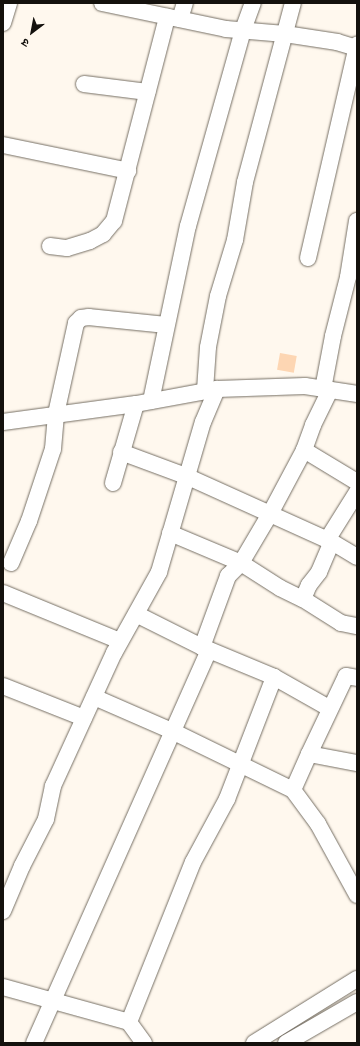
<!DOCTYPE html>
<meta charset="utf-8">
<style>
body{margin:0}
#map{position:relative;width:360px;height:1046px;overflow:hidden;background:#fff8ee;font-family:Overpass,"Noto Sans Devanagari",sans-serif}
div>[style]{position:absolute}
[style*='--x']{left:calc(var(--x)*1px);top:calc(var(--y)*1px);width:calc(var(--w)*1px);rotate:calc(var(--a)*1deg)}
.building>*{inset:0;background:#fdd6b3;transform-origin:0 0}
.roads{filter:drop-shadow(0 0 1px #766f64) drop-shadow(0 0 1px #766f64)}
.minor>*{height:16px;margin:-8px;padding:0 8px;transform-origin:8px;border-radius:8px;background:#fff}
span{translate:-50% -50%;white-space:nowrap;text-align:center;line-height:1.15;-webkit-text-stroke:3px #fff8ee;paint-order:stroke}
.frame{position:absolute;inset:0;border:4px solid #14110d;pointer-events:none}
.north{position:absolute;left:12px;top:12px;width:40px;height:40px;-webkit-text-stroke:3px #fff8ee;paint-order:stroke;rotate:212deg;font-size:11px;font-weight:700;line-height:16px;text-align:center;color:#14110d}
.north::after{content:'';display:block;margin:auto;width:14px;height:18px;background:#14110d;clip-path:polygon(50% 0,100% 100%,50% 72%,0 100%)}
</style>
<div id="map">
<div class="building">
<i style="left:280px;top:353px;width:17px;height:17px;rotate:10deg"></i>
</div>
<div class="roads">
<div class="minor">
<i style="--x:102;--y:3;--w:127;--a:11.8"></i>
<i style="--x:226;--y:29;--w:59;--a:4.8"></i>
<i style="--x:285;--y:34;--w:53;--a:8.7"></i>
<i style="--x:337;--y:42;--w:21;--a:17"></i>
<i style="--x:180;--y:19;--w:17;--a:-73"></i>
<i style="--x:3;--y:23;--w:21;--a:-73"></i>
<i style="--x:84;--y:84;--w:64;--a:7.2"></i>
<i style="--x:3;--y:145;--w:128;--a:11.7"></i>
<i style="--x:50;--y:246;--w:17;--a:7"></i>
<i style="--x:67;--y:248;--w:24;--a:-17"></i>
<i style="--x:90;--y:241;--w:15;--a:-28"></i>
<i style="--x:103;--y:234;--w:17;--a:-50"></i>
<i style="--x:114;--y:221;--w:211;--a:-75.4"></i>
<i style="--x:308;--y:258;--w:219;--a:-77"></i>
<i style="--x:323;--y:389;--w:54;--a:-79.3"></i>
<i style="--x:333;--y:336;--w:61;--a:-75.7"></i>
<i style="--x:348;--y:277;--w:57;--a:-80.9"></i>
<i style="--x:205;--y:390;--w:43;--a:-86"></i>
<i style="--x:208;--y:347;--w:52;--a:-78.9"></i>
<i style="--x:218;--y:296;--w:59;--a:-73.1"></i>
<i style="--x:235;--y:240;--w:59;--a:-80.2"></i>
<i style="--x:245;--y:182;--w:185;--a:-75"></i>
<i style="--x:151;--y:401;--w:179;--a:-78.1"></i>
<i style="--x:188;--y:226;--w:204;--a:-74.3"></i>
<i style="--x:243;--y:30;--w:29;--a:-70"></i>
<i style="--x:3;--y:422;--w:134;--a:-7.7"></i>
<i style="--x:136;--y:404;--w:82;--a:-10.5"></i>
<i style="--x:217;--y:389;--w:88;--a:-2"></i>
<i style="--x:305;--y:386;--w:53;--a:8.7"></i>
<i style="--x:304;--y:450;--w:62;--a:31.1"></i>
<i style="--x:121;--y:452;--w:69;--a:20.3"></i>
<i style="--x:186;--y:476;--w:160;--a:24.3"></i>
<i style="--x:332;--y:542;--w:29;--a:31"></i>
<i style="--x:113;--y:483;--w:82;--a:-73.8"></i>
<i style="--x:170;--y:533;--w:77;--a:22.9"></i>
<i style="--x:241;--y:563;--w:46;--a:32.7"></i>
<i style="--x:280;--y:588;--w:25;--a:26"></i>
<i style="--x:303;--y:599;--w:45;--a:32.3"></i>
<i style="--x:341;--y:623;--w:16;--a:11"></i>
<i style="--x:327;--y:540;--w:57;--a:-58"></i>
<i style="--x:11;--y:563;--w:46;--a:-66.8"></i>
<i style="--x:29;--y:521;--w:76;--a:-71.6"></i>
<i style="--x:53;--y:449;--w:35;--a:-85"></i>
<i style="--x:56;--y:414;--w:93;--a:-77.6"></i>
<i style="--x:76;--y:323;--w:7;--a:-45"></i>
<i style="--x:81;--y:318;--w:8;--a:-7"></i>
<i style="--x:89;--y:317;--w:77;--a:5.9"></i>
<i style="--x:3;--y:593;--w:126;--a:22.3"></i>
<i style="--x:303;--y:599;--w:15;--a:-67"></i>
<i style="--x:309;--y:585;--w:16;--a:-52"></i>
<i style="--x:319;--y:572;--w:33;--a:-67"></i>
<i style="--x:136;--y:614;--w:74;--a:26.6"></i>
<i style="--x:202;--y:647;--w:78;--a:22.6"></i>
<i style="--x:274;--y:677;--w:63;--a:29.4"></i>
<i style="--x:202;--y:647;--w:76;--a:-69.9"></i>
<i style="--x:228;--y:576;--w:18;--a:-45"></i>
<i style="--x:241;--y:563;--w:57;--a:-59.4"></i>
<i style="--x:270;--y:514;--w:72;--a:-62"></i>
<i style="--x:304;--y:450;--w:27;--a:-70"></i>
<i style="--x:313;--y:425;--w:39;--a:-64"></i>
<i style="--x:3;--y:686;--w:87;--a:21.6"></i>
<i style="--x:94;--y:697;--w:85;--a:23.6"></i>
<i style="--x:172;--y:731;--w:135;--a:26"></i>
<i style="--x:293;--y:790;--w:39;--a:-66"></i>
<i style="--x:309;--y:754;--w:49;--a:10.6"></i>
<i style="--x:309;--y:754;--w:86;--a:-64.6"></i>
<i style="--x:346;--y:676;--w:11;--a:10"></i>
<i style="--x:293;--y:790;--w:42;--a:53.7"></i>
<i style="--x:318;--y:824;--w:81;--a:61.2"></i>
<i style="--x:3;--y:911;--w:49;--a:-67.1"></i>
<i style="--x:22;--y:866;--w:53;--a:-62.9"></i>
<i style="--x:46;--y:819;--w:34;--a:-78"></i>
<i style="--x:53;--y:786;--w:146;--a:-65.4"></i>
<i style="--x:114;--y:653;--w:93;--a:-60.9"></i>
<i style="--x:159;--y:572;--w:156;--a:-73.7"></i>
<i style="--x:203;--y:422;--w:36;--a:-67"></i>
<i style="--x:3;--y:987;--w:131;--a:15.5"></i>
<i style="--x:34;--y:1043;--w:430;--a:-66"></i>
<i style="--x:144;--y:1043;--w:26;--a:-126"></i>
<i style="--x:129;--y:1022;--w:172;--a:-68.2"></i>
<i style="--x:193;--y:862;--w:72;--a:-61.6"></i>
<i style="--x:227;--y:799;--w:131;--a:-68.9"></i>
<i style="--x:254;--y:1043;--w:121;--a:-31.9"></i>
<i style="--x:286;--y:1043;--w:82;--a:-30"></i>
</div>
</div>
<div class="frame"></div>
<div class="north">उ</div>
</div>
